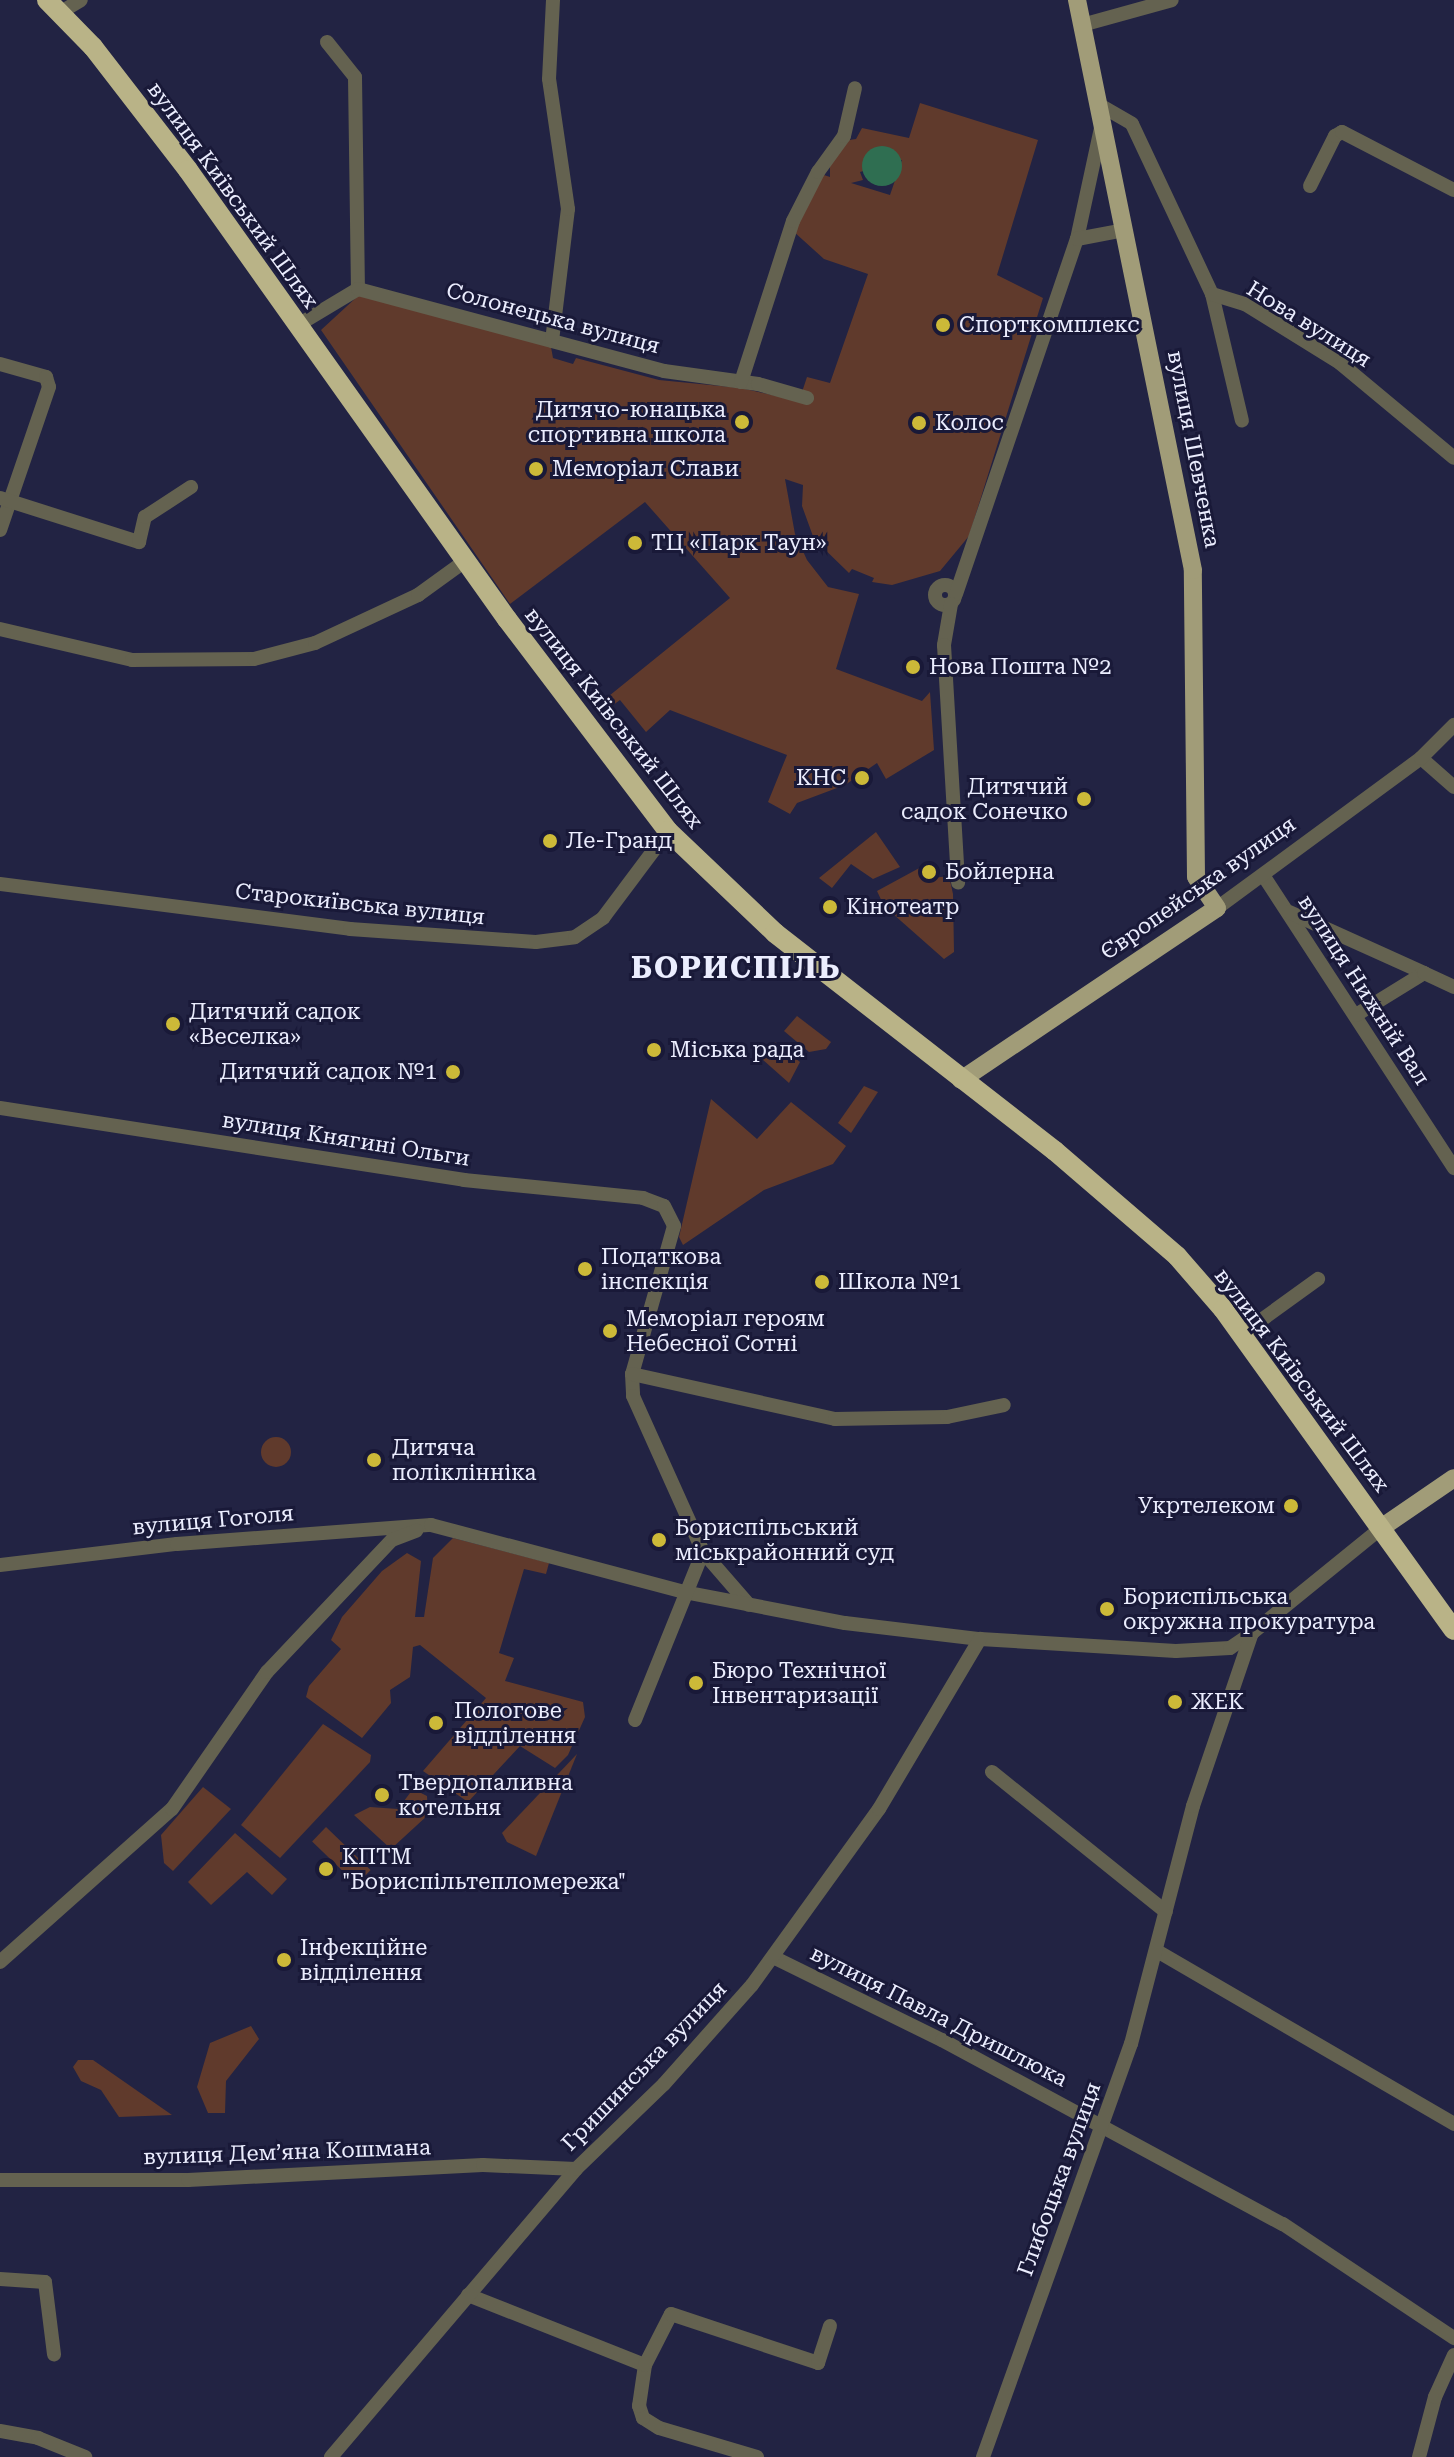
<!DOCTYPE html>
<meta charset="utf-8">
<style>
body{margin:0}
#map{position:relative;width:1454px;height:2457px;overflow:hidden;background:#222343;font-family:"Roboto Serif",serif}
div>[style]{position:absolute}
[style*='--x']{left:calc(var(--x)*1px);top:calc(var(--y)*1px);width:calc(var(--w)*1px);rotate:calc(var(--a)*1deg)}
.green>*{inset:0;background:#603a2c;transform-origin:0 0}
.round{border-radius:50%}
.water>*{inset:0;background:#2f6e51}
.minor>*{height:14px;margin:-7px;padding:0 7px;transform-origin:7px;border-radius:7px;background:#646250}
.minor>.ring{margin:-7px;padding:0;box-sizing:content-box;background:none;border:14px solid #646250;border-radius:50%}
.major>*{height:18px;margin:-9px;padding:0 9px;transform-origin:9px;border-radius:9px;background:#a19c78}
.highway>*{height:20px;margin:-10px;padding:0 10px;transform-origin:10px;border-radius:10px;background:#b9b387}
.dots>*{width:22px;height:22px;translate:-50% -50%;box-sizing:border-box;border:4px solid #191938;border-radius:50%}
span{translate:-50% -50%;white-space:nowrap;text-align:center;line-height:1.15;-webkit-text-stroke:6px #191938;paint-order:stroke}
.street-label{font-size:22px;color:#ebedfe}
.poi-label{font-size:22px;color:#ebedfe}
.left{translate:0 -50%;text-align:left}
.right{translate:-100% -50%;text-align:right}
.district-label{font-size:30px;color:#ebedfe;font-weight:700;letter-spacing:2px}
</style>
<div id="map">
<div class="green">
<i style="clip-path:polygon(evenodd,920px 103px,1038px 140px,997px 275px,1043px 298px,969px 536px,940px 571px,892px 585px,872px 582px,874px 578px,852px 569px,849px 573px,814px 539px,802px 506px,803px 485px,785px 479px,795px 534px,807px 560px,828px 587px,859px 594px,836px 669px,922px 701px,930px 692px,934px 750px,886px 779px,877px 763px,845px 785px,797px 803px,790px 814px,768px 802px,787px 755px,670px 710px,646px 732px,620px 700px,609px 708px,604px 700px,730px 598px,645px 502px,510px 604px,321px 330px,359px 295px,551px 347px,553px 358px,573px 364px,576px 358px,659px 380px,741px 388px,799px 401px,807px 377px,830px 383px,868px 274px,824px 259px,793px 231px,821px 174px,830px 177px,830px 164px,849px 140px,856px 139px,862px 128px,909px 138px,920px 103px,902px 160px,890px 195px,851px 183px,863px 180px,860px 172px,902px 160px)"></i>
<i style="clip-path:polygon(876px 832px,900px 867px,873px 879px,851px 864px,832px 888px,819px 878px)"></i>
<i style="clip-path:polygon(923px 866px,925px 879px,949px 876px,953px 894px,954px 952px,944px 959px,884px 906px,877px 891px)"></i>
<i style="clip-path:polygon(797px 1016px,831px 1042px,826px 1049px,809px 1052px,784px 1031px)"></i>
<i style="clip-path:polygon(775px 1042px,800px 1062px,789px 1083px,761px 1058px)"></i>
<i style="clip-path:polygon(864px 1086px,878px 1092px,851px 1133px,838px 1123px)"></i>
<i style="clip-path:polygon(711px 1099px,757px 1139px,791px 1102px,846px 1146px,833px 1164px,764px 1190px,683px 1245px,679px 1237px)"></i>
<i class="round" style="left:261px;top:1437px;width:30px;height:30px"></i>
<i style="clip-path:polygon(453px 1538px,549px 1563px,546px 1574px,524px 1569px,499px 1653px,514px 1658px,505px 1681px,583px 1702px,585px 1717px,568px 1755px,555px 1768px,520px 1746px,468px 1802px,423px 1771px,486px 1698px,420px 1645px,413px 1647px,410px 1677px,390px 1690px,391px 1703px,362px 1738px,306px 1697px,309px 1686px,341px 1649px,331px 1640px,342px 1617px,382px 1571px,407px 1553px,421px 1561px,415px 1617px,424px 1617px,433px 1558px)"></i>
<i style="clip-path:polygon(323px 1724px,371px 1755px,370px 1762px,280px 1858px,241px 1825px)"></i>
<i style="clip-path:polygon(577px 1754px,536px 1856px,507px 1842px,502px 1833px)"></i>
<i style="clip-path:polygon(203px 1787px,231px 1809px,173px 1871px,164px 1863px,161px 1835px)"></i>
<i style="clip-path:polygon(413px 1789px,427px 1796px,428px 1815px,391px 1849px,354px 1815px,370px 1807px,398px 1809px)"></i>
<i style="left:326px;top:1827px;width:62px;height:20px;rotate:44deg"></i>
<i style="clip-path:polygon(235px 1833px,287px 1879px,272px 1895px,247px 1872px,211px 1905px,188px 1882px)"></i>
<i style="clip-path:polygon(251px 2026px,259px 2039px,226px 2081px,225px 2113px,208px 2113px,197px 2087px,210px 2043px)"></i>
<i style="clip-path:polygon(78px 2060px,93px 2060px,172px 2115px,119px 2117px,101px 2090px,81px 2081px,73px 2067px)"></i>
</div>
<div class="water">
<i class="round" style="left:862px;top:146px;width:40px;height:40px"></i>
</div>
<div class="minor">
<i style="--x:61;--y:12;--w:23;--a:-31"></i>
<i style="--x:1082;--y:25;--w:93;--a:-15.5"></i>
<i style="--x:327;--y:42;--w:45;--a:51.3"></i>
<i style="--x:355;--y:77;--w:212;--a:89.2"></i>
<i style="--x:1098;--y:104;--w:39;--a:30"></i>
<i style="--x:1132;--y:124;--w:188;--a:64.8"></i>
<i style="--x:1212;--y:294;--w:130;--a:76.7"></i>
<i style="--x:1310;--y:186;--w:56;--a:-63.4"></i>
<i style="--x:1335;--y:136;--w:8;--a:-30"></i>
<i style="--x:1342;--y:132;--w:126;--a:27.4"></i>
<i style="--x:1077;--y:239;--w:114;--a:-77.8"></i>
<i style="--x:1212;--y:294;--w:34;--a:17"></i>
<i style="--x:1245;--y:304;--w:112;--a:31.8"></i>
<i style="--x:1340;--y:363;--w:148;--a:39.8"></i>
<i style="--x:298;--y:325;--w:70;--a:-31"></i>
<i style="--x:358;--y:289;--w:317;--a:15"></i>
<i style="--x:664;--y:371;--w:95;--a:7.9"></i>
<i style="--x:758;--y:384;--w:51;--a:15.9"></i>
<i style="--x:552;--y:341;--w:133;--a:-83.1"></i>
<i style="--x:568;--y:209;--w:131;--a:-98.3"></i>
<i style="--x:549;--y:79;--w:79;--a:-87.1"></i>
<i style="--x:0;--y:364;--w:48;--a:15.8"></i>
<i style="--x:46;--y:377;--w:10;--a:73"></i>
<i style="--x:49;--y:387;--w:151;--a:108.9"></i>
<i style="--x:741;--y:382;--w:169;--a:-72.1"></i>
<i style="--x:793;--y:221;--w:55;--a:-63"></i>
<i style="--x:818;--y:172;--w:44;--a:-54.2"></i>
<i style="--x:844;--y:136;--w:49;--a:-77.1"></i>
<i style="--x:0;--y:498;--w:146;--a:17.6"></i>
<i style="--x:139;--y:542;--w:26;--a:-77"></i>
<i style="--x:145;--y:517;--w:55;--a:-33.1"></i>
<i class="ring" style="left:935px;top:585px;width:6px;height:6px"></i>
<i style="--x:956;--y:594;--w:375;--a:-71.2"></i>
<i style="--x:1077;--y:239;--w:49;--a:-10.6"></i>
<i style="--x:951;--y:604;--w:42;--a:99.7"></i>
<i style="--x:944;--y:645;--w:238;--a:86.6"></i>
<i style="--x:0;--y:629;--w:136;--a:13.2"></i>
<i style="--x:132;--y:660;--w:122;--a:-0.5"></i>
<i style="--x:254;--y:659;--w:63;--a:-14.7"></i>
<i style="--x:315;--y:643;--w:114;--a:-25"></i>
<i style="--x:418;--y:595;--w:58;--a:-35.9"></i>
<i style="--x:1421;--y:758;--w:44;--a:41.3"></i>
<i style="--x:1263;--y:875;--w:350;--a:56.9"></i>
<i style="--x:0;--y:884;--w:353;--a:7.3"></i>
<i style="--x:350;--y:929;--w:186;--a:4"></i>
<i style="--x:536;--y:942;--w:39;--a:-7"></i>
<i style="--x:575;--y:937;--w:34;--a:-34"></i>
<i style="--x:603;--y:918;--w:109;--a:-53.2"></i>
<i style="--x:1217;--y:908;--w:253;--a:-36.3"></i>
<i style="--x:1421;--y:758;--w:47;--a:-45"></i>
<i style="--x:1289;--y:912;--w:148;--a:24.3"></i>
<i style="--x:1356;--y:1015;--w:80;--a:-31.7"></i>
<i style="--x:1424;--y:973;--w:33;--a:25"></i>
<i style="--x:0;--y:1108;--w:470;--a:8.8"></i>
<i style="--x:464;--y:1180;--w:180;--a:5.7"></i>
<i style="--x:643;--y:1198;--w:22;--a:21"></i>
<i style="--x:664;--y:1206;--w:22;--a:63"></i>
<i style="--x:674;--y:1226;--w:154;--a:105.8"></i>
<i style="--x:632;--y:1374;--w:22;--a:87"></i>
<i style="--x:633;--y:1396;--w:171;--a:65.8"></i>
<i style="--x:703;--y:1552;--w:70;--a:49"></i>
<i style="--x:1242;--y:1334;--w:94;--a:-35.9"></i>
<i style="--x:632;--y:1374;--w:208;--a:12.5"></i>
<i style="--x:835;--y:1419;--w:112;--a:-1"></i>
<i style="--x:947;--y:1417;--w:58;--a:-11.9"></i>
<i style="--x:0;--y:1565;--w:178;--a:-6.8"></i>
<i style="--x:177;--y:1544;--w:255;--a:-4.3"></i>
<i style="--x:431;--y:1525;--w:262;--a:14.8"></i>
<i style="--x:684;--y:1592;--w:164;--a:10.9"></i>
<i style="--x:845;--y:1623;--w:136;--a:6.8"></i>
<i style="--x:980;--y:1639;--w:196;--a:3.5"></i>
<i style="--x:1176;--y:1651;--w:54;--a:-3.2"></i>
<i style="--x:1230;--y:1648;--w:27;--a:-34"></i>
<i style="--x:635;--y:1720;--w:181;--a:-68"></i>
<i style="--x:992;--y:1772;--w:223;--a:38.8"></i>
<i style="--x:1157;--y:1951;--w:344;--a:30.2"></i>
<i style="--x:773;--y:1957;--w:188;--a:26.2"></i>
<i style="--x:942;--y:2040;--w:387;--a:28.4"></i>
<i style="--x:1283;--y:2224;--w:206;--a:33.7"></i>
<i style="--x:0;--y:1962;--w:230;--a:-41.7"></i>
<i style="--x:172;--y:1809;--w:167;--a:-55.3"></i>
<i style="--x:267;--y:1672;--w:182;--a:-46.6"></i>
<i style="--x:392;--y:1540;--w:26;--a:-21"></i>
<i style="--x:0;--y:2180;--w:188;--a:0"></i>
<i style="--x:188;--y:2180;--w:295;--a:-2.9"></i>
<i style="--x:483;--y:2165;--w:93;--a:2.5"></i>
<i style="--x:0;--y:2279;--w:45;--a:3.8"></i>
<i style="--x:45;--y:2282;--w:73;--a:82.9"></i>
<i style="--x:468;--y:2295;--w:190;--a:21.6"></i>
<i style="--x:0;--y:2431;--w:39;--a:10"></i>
<i style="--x:38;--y:2438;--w:51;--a:22"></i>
<i style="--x:331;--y:2457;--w:378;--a:-49.6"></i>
<i style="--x:576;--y:2169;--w:122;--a:-44"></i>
<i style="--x:664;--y:2084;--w:132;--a:-48.4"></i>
<i style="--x:752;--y:1985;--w:217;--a:-54.2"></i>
<i style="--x:879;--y:1809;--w:198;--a:-59.3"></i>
<i style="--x:757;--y:2457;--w:102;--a:-163.5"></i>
<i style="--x:659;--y:2428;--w:19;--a:-148"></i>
<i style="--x:643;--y:2418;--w:13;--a:-108"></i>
<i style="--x:639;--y:2406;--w:41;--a:-81.7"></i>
<i style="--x:645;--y:2365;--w:57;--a:-63"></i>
<i style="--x:671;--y:2314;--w:155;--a:18.4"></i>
<i style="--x:818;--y:2363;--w:39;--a:-72"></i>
<i style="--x:983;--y:2457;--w:439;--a:-70.3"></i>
<i style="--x:1131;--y:2044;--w:246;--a:-75.4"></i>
<i style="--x:1193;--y:1806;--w:183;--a:-71.2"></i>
<i style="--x:1252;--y:1633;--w:166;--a:-39.1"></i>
<i style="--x:1419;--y:2457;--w:62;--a:-75.1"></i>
<i style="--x:1435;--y:2397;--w:46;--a:-65.7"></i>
</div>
<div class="major">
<i style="--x:961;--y:1080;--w:308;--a:-33.9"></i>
<i style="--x:1217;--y:908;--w:37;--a:-124"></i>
<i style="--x:1196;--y:877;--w:307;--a:-90.6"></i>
<i style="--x:1193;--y:570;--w:582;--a:-101.5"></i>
<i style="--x:1381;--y:1528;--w:88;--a:-34.4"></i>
</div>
<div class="highway">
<i style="--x:47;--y:0;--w:66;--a:45.6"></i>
<i style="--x:93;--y:47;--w:155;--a:52.3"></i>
<i style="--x:188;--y:170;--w:551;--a:54.61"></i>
<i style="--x:507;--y:619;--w:266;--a:52.8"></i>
<i style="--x:668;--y:831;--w:148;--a:43.6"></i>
<i style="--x:775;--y:933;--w:355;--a:37.9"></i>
<i style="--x:1055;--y:1151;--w:161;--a:40.7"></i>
<i style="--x:1177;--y:1256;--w:70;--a:49"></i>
<i style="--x:1223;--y:1309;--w:395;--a:54.3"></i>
</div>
<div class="dots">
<i style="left:943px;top:325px;background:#ccb938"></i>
<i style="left:742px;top:422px;background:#ccb938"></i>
<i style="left:919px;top:423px;background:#ccb938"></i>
<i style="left:536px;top:469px;background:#ccb938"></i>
<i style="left:635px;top:543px;background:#ccb938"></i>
<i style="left:913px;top:667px;background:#ccb938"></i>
<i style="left:862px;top:778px;background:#ccb938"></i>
<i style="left:1084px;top:799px;background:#ccb938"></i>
<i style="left:550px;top:841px;background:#ccb938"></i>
<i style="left:929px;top:872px;background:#ccb938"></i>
<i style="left:830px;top:907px;background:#ccb938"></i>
<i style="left:173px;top:1024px;background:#ccb938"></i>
<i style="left:654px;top:1050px;background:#ccb938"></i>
<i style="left:453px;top:1072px;background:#ccb938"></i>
<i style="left:585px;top:1269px;background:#ccb938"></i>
<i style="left:822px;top:1282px;background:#ccb938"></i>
<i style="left:610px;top:1331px;background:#ccb938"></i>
<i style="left:374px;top:1460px;background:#ccb938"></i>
<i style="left:1291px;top:1506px;background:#ccb938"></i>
<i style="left:659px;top:1540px;background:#ccb938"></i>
<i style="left:1107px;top:1609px;background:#ccb938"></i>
<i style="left:696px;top:1683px;background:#ccb938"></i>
<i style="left:1175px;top:1702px;background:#ccb938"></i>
<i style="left:436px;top:1723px;background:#ccb938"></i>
<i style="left:382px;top:1795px;background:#ccb938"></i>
<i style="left:326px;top:1869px;background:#ccb938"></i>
<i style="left:284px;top:1960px;background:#ccb938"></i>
</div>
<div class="street-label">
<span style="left:233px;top:195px;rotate:54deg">вулиця Київський Шлях</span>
<span style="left:553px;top:318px;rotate:15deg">Солонецька вулиця</span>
<span style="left:1309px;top:324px;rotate:32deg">Нова вулиця</span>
<span style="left:1194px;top:449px;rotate:79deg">вулиця Шевченка</span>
<span style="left:614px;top:718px;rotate:52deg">вулиця Київський Шлях</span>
<span style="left:1198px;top:888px;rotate:-35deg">Європейська вулиця</span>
<span style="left:360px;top:904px;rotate:6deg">Старокиївська вулиця</span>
<span style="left:1364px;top:990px;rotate:57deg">вулиця Нижній Вал</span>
<span style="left:346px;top:1139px;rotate:9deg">вулиця Княгині Ольги</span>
<span style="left:1302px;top:1380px;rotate:53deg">вулиця Київський Шлях</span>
<span style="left:213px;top:1520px;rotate:-5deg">вулиця Гоголя</span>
<span style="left:939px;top:2016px;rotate:27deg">вулиця Павла Дришлюка</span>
<span style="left:644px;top:2066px;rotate:-46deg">Гришинська вулиця</span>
<span style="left:287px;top:2152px;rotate:-2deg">вулиця Демʼяна Кошмана</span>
<span style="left:1059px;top:2179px;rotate:-70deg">Глибоцька вулиця</span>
</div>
<div class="poi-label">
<span class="left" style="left:959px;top:325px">Спорткомплекс</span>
<span class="right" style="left:726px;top:422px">Дитячо-юнацька<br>спортивна школа</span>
<span class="left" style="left:935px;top:423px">Колос</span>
<span class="left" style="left:552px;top:469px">Mеморіал Слави</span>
<span class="left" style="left:651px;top:543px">ТЦ «Парк Таун»</span>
<span class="left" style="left:929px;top:667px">Нова Пошта №2</span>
<span class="right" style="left:846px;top:778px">КНС</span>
<span class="right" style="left:1068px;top:799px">Дитячий<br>садок Сонечко</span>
<span class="left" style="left:566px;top:841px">Ле-Гранд</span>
<span class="left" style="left:945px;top:872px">Бойлерна</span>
<span class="left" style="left:846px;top:907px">Кінотеатр</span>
<span class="left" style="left:189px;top:1024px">Дитячий садок<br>«Веселка»</span>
<span class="left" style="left:670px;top:1050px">Міська рада</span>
<span class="right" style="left:437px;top:1072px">Дитячий садок №1</span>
<span class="left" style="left:601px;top:1269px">Податкова<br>інспекція</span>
<span class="left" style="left:838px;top:1282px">Школа №1</span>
<span class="left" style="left:626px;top:1331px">Меморіал героям<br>Небесної Сотні</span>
<span class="left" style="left:392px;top:1460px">Дитяча<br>поліклінніка</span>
<span class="right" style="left:1275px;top:1506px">Укртелеком</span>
<span class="left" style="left:675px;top:1540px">Бориспільський<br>міськрайонний суд</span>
<span class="left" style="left:1123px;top:1609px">Бориспільська<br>окружна прокуратура</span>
<span class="left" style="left:712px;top:1683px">Бюро Технічної<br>Інвентаризації</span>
<span class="left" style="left:1191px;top:1702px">ЖЕК</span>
<span class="left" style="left:454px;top:1723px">Пологове<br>відділення</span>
<span class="left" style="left:398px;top:1795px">Твердопаливна<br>котельня</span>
<span class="left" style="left:342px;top:1869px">КПТМ<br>"Бориспільтепломережа"</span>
<span class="left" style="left:300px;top:1960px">Інфекційне<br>відділення</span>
</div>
<div class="district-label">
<span style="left:736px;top:968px">БОРИСПІЛЬ</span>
</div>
</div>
